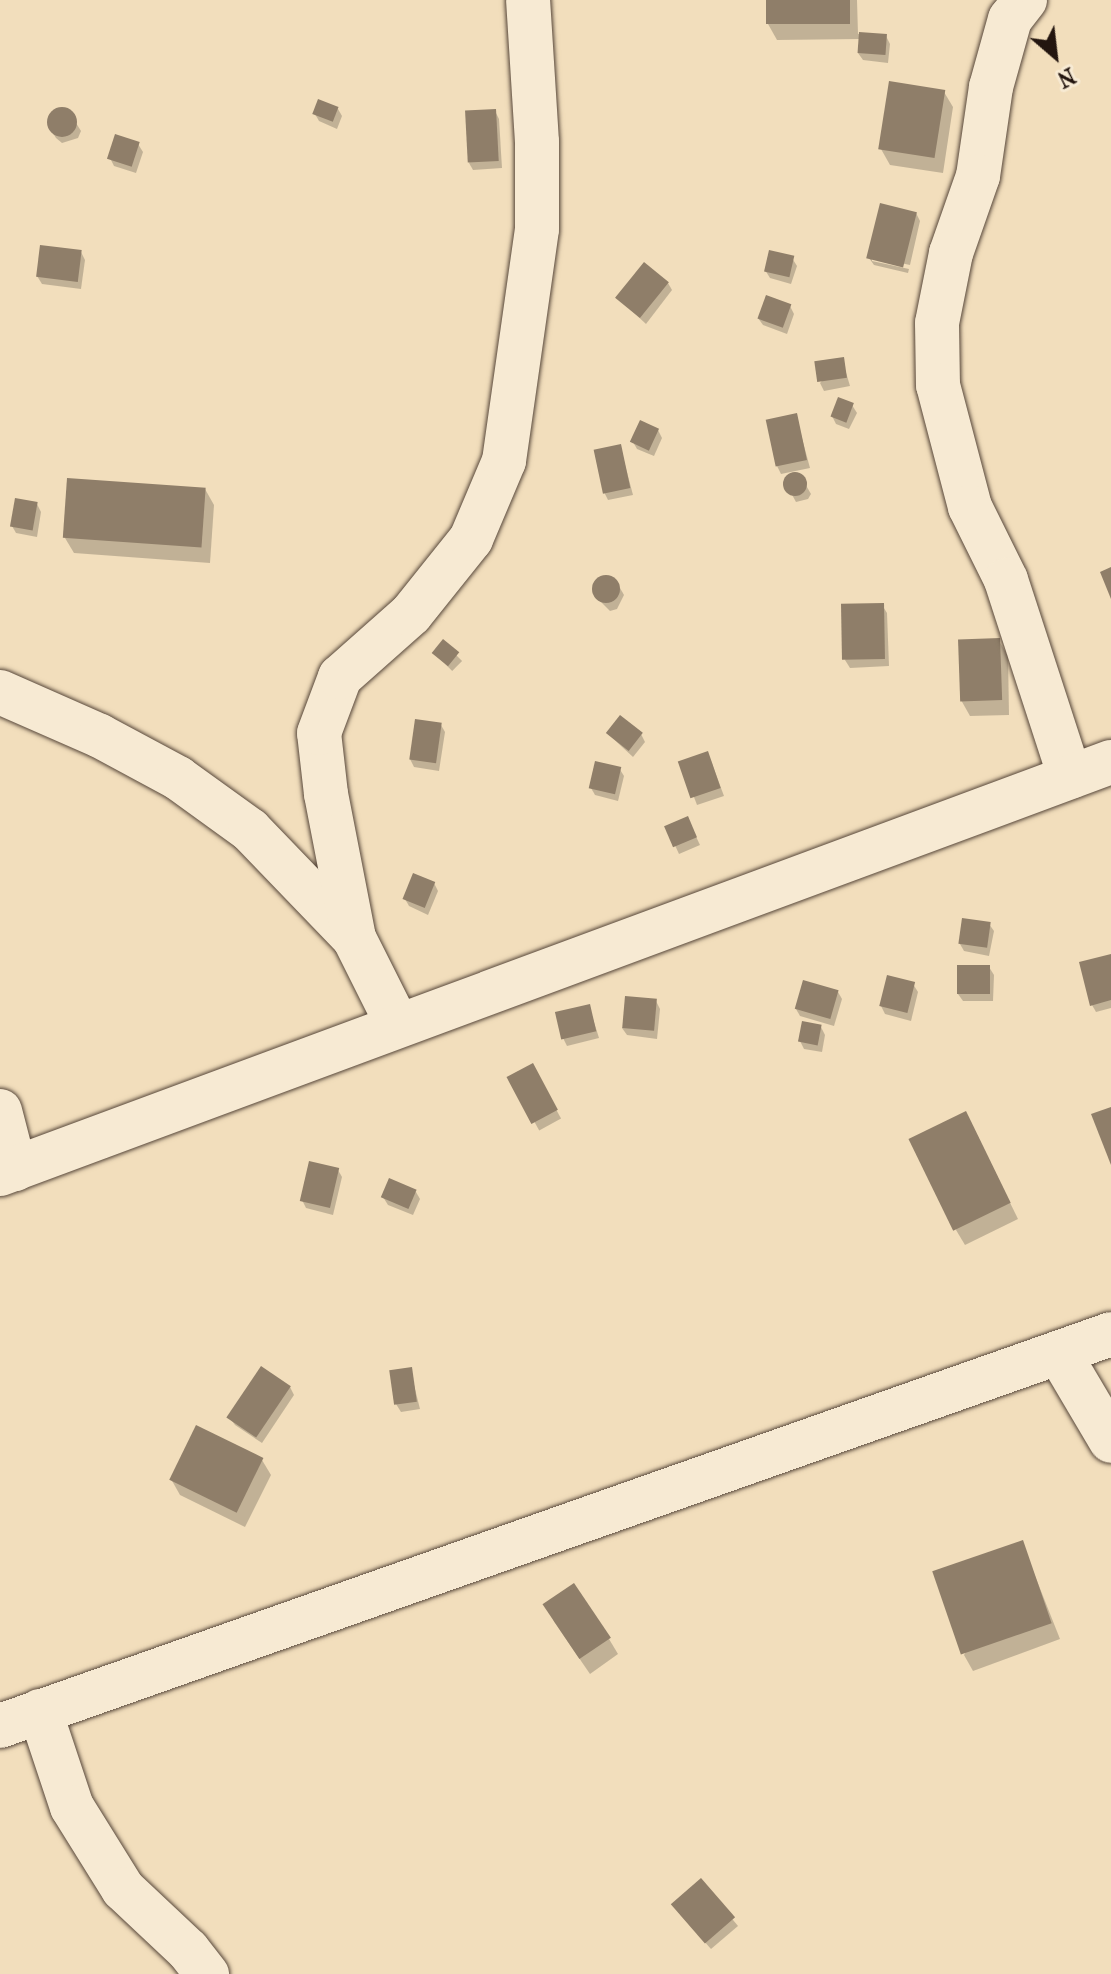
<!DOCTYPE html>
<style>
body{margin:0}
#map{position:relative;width:1111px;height:1974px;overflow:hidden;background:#f2debc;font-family:"IM FELL French Canon",serif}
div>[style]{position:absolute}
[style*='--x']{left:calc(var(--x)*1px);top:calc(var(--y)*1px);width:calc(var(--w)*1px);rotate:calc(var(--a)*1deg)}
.shadow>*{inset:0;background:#0003;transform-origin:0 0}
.building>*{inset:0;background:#8f7e69;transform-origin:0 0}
.round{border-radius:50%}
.roads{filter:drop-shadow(0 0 2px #57473a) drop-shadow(0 0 2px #57473a)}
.minor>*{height:44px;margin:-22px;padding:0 22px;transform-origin:22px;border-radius:22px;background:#f7ead3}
span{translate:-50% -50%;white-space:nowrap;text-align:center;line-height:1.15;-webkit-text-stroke:8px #f7ead3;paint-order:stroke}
.north{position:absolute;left:1015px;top:16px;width:80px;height:80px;-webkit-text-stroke:6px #f7ead3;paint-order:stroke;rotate:152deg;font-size:22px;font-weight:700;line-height:32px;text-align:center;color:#23150f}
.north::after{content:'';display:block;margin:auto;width:28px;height:36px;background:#23150f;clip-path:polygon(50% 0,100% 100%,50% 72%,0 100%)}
</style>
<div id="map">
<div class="shadow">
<i style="clip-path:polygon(768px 0,857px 0,858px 34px,886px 36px,890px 44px,888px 63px,863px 60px,858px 53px,860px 39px,777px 40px,768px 24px)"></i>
<i style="clip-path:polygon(944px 92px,953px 107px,943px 173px,890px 165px,881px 149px)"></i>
<i style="clip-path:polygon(59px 109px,66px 109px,76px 123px,81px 131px,78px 138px,62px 143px,56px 138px,51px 130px,52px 113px)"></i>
<i style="clip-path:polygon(338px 109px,342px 116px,337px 129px,319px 121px,315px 114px)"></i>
<i style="clip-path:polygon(495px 111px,499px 119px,502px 168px,473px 170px,469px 163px)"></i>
<i style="clip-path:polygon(138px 144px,143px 152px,136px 173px,114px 166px,110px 158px)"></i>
<i style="clip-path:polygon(916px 213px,920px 221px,910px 265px,872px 257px,872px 261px,909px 269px,908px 273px,874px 265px,869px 258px)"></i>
<i style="clip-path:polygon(81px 252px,85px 260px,81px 289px,42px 284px,37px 276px)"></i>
<i style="clip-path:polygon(792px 258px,797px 266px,791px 284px,770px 278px,765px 270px)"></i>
<i style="clip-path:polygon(668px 283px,672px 290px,646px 324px,618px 298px)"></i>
<i style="clip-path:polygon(790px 306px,794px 314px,787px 334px,763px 325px,758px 318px)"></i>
<i style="clip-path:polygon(842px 359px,850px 386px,824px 391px,820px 383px)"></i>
<i style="clip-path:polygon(852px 405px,857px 413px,849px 429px,836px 424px,832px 416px)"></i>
<i style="clip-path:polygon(796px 416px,810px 468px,781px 474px,777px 466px)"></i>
<i style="clip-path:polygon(658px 430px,662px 438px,654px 456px,637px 449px,633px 442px)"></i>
<i style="clip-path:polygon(620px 446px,633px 495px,608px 500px,604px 492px)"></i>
<i style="clip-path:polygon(800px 475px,811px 494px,808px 499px,796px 502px,785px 482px,787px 477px)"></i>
<i style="clip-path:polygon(205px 489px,214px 505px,210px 563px,74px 553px,65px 538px)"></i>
<i style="clip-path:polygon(37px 504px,41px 512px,37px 537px,16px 533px,12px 526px)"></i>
<i style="clip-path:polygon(600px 578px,615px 580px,620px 588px,624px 595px,617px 609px,610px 611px,598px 599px,595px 583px)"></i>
<i style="clip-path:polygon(882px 605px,887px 613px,889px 666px,850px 668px,845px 660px)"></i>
<i style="clip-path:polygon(999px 641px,1008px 656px,1009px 715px,970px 716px,961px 700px)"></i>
<i style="left:443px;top:642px;width:27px;height:14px;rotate:45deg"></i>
<i style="clip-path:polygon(441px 725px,445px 732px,439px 771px,414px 767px,410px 759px)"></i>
<i style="clip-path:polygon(607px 733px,641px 734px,645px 742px,633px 757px)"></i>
<i style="clip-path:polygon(711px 761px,724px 796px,697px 805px,681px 763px)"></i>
<i style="clip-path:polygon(619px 768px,624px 776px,618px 801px,595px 795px,591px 788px)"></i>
<i style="clip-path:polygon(691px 826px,700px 845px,679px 854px,667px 828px)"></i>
<i style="clip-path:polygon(434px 883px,438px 891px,428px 915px,409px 906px,405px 899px)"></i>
<i style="clip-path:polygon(989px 924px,994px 931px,989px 956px,964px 951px,960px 944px)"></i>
<i style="clip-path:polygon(1111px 956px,1111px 1008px,1096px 1012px,1092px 1005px)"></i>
<i style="clip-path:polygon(989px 967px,994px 975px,993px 1001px,963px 1001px,958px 994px)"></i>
<i style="clip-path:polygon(913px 984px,918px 992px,911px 1021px,885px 1014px,881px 1006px)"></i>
<i style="clip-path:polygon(838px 992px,842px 999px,834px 1026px,800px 1016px,796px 1009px)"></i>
<i style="clip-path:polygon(656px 1001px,660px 1009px,657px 1039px,627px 1035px,622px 1028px)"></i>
<i style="clip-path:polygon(589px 1006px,599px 1038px,567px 1046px,563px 1038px)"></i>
<i style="clip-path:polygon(821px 1027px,825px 1035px,822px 1052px,804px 1049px,800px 1041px)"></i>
<i style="left:532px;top:1066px;width:60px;height:25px;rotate:61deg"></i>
<i style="clip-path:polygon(974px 1129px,1018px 1219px,965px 1245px,956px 1230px)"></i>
<i style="clip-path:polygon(338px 1170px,342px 1177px,333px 1215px,306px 1208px,302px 1200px)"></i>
<i style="clip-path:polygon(416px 1192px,420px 1199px,413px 1215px,388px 1205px,383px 1197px)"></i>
<i style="clip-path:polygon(410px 1369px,420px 1409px,401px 1412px,396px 1404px)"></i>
<i style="clip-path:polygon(290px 1387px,294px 1395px,262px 1443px,235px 1425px,230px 1418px)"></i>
<i style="clip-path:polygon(262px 1460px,271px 1475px,245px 1527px,180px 1495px,171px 1479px)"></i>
<i style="clip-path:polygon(1022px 1543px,1060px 1639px,973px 1671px,964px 1655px)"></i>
<i style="clip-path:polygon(553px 1620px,609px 1639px,618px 1654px,590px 1674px)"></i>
<i style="clip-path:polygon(701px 1881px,738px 1926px,711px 1949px,678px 1912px)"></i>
</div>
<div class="building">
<i style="left:766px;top:0;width:84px;height:24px"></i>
<i style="left:859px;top:32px;width:28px;height:21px;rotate:4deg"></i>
<i style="left:889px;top:81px;width:57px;height:69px;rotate:9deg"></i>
<i style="left:318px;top:99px;width:22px;height:16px;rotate:21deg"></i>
<i class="round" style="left:47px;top:107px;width:30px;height:30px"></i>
<i style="left:496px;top:109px;width:52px;height:31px;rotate:87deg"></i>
<i style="left:115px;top:134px;width:26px;height:26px;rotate:18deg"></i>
<i style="left:880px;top:203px;width:38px;height:57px;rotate:14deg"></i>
<i style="left:40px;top:245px;width:42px;height:32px;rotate:7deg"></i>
<i style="left:769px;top:250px;width:26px;height:22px;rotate:13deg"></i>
<i style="left:644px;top:262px;width:32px;height:46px;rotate:39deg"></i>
<i style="left:766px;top:295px;width:27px;height:25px;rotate:20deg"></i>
<i style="left:844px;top:357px;width:21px;height:30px;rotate:82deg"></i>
<i style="left:838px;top:397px;width:17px;height:21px;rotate:21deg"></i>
<i style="left:797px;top:413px;width:48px;height:32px;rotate:78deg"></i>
<i style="left:640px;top:420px;width:21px;height:24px;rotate:25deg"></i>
<i style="left:621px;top:444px;width:45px;height:28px;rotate:78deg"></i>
<i class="round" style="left:783px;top:472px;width:24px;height:24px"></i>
<i style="left:67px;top:478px;width:139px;height:60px;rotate:4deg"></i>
<i style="left:15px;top:498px;width:23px;height:29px;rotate:10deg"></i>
<i style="clip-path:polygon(1111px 567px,1111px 599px,1100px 572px)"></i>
<i class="round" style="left:592px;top:575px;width:28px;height:28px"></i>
<i style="left:884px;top:603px;width:56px;height:43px;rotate:89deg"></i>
<i style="left:1000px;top:638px;width:62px;height:42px;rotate:88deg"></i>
<i style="left:443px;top:639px;width:21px;height:18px;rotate:39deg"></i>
<i style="left:620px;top:715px;width:29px;height:23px;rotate:38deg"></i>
<i style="left:415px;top:719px;width:27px;height:41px;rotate:8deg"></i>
<i style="left:708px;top:751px;width:39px;height:32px;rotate:71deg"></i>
<i style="left:595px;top:761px;width:27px;height:28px;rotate:13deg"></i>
<i style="left:688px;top:816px;width:23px;height:26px;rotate:67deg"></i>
<i style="left:413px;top:873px;width:24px;height:28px;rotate:22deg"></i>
<i style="left:962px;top:918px;width:29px;height:26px;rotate:8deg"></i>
<i style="clip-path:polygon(1111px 954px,1111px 1000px,1090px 1006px,1079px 962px)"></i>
<i style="left:957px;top:965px;width:33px;height:29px"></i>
<i style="left:887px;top:975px;width:29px;height:32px;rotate:14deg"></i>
<i style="left:803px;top:980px;width:37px;height:30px;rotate:16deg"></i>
<i style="left:625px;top:996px;width:32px;height:32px;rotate:5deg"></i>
<i style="left:590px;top:1004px;width:28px;height:36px;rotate:77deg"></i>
<i style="left:802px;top:1021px;width:20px;height:21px;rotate:11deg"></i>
<i style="left:533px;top:1063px;width:53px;height:30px;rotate:62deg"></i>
<i style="clip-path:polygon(1111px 1107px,1111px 1165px,1091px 1114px)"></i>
<i style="left:966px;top:1111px;width:102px;height:64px;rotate:64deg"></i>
<i style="left:309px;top:1161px;width:31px;height:41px;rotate:13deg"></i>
<i style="left:389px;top:1178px;width:30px;height:21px;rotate:23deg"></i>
<i style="left:261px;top:1366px;width:36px;height:62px;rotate:34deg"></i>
<i style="left:412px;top:1367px;width:35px;height:23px;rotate:82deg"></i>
<i style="left:196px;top:1425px;width:75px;height:61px;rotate:26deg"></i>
<i style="left:1023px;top:1540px;width:88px;height:96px;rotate:71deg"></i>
<i style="left:574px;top:1583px;width:66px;height:38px;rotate:56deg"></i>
<i style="left:701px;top:1878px;width:52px;height:40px;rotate:49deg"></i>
</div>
<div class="roads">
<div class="minor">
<i style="--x:1025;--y:0;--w:24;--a:128"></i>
<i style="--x:1010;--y:19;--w:71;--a:105.6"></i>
<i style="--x:991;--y:87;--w:90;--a:98.3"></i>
<i style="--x:978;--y:176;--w:82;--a:109.3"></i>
<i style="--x:951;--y:253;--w:71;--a:101.3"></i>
<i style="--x:937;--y:323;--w:62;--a:89.1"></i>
<i style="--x:938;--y:385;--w:126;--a:75.3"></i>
<i style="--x:970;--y:507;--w:81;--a:63.7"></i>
<i style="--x:1006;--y:580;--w:207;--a:72"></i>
<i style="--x:0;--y:692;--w:109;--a:23.7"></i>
<i style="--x:100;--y:736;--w:89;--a:28.3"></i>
<i style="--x:178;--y:778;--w:89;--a:35.8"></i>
<i style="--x:250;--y:830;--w:150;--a:46.1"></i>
<i style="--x:354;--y:938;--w:98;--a:63.4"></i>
<i style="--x:354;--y:938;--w:147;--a:-101"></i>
<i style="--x:326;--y:794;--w:61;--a:-96.5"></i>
<i style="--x:319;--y:733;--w:60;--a:-69.4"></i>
<i style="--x:340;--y:677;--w:95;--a:-41.6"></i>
<i style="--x:411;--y:614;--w:96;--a:-51.3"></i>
<i style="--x:471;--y:539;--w:85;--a:-67.1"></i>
<i style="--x:504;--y:461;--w:234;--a:-81.9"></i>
<i style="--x:537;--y:229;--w:87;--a:-90"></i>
<i style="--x:537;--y:142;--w:142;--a:-93.6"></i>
<i style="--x:0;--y:1111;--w:60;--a:75.5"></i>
<i style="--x:0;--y:1174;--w:1185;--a:-20.35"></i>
<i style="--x:1059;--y:1353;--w:102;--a:59.4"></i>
<i style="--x:40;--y:1711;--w:101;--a:71.6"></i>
<i style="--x:72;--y:1807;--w:97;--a:58.1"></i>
<i style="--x:123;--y:1889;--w:89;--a:43.2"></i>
<i style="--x:188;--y:1950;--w:31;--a:52"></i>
<i style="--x:0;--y:1726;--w:1178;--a:-19.43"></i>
</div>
</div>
<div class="north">N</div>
</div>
